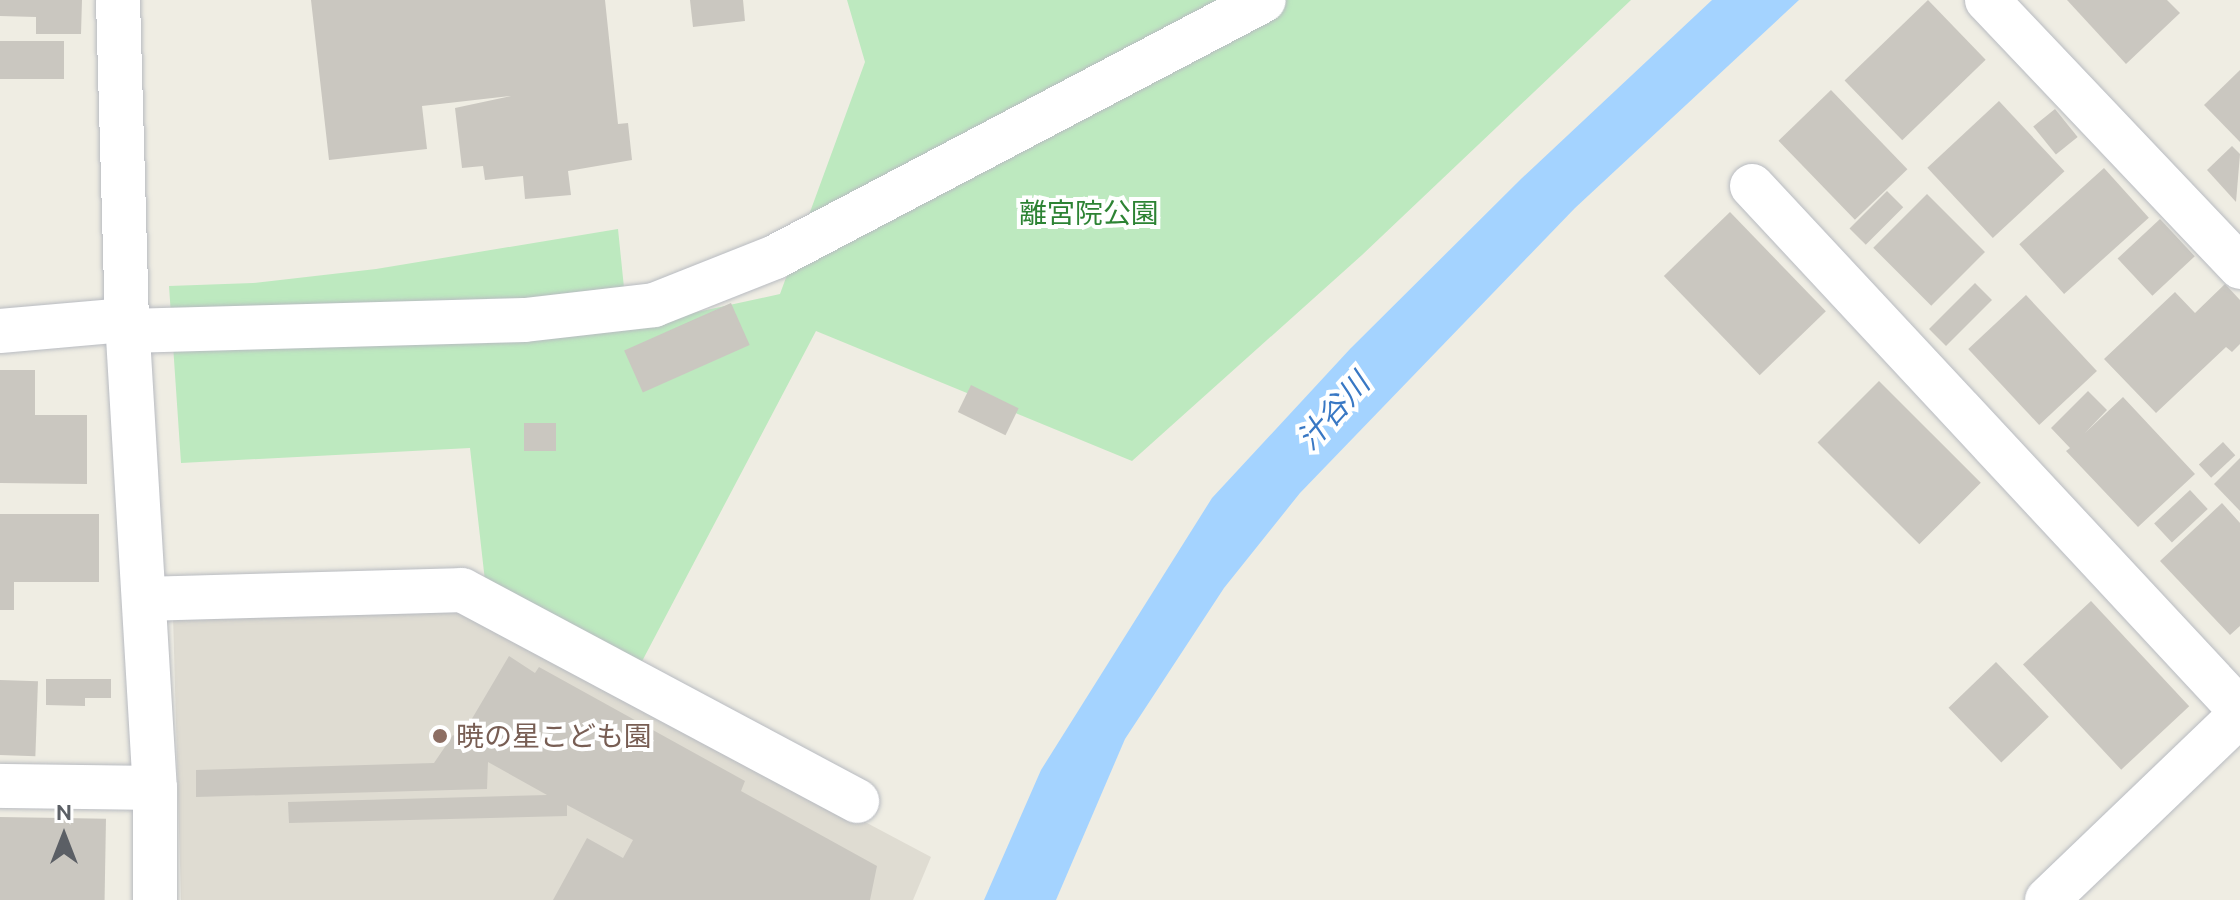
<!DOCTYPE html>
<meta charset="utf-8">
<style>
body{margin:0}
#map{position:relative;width:2240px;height:900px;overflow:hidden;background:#efede3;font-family:Ubuntu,"Noto Sans JP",sans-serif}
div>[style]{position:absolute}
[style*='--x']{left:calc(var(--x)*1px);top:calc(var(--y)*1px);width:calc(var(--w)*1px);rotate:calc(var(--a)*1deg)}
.education>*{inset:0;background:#dfdcd2}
.green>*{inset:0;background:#bde9bf}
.water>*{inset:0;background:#a4d3ff}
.building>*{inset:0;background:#cac7c0;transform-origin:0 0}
.roads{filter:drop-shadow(0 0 2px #b8bbc1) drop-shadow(0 0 2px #b8bbc1)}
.minor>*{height:44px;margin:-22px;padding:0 22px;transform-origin:22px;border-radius:22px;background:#fff}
.dots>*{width:22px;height:22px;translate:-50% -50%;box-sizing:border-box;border:4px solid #fff;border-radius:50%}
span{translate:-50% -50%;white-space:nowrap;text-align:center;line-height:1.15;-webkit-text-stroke:8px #fff;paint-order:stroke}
.park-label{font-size:28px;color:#2d8334}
.education-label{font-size:28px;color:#785e54}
.left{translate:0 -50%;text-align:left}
.water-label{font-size:30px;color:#3978c4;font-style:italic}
.north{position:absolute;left:24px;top:796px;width:80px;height:80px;-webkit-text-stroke:6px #fff;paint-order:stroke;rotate:0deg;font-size:22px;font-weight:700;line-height:32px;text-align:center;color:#5b5f65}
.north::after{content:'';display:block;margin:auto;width:28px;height:36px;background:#5b5f65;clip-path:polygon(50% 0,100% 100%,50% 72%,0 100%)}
</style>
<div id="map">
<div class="education">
<i style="clip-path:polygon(464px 609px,931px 857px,913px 900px,181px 900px,173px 615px)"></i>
</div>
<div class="green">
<i style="clip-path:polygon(847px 0,1631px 0,1362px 255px,1132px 461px,816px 331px,639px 667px,485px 581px,470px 448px,181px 463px,169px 286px,253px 283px,376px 269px,618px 229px,628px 327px,780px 294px,865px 62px)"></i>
</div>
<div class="water">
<i style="clip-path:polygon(1712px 0,1799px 0,1575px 208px,1300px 493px,1224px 588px,1125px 739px,1056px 900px,984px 900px,1041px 770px,1212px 498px,1350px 349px,1522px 178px)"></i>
</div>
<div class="building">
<i style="clip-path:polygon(0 0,82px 0,81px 34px,36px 34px,36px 17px,0 16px)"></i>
<i style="clip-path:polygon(311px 0,605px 0,618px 124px,628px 123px,632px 160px,568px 171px,571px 195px,525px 199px,523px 176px,485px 180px,483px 166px,462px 168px,455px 108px,511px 96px,422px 106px,427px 149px,329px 160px)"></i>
<i style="clip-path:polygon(690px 0,743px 0,745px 21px,693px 27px)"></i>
<i style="left:1928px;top:0;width:83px;height:116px;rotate:46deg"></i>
<i style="clip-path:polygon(2067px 0,2167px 0,2180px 13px,2126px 64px)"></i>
<i style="left:0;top:41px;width:64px;height:38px"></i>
<i style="clip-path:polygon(2240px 70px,2240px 142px,2204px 105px)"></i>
<i style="left:1831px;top:90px;width:110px;height:73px;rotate:46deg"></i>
<i style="left:1999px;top:101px;width:96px;height:98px;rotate:47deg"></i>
<i style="left:2055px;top:109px;width:36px;height:28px;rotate:51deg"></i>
<i style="clip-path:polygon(2232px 146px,2240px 154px,2236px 202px,2207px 170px)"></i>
<i style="left:2104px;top:168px;width:67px;height:114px;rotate:48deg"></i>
<i style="left:1887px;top:191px;width:23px;height:53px;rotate:45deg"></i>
<i style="left:1927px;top:194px;width:82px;height:76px;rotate:45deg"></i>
<i style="left:1730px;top:212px;width:138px;height:92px;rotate:46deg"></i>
<i style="left:2160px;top:219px;width:51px;height:58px;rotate:47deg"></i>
<i style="left:1975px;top:283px;width:24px;height:65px;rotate:45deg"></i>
<i style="clip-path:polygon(2225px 284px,2240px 300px,2240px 344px,2232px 352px,2226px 347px,2156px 413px,2104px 359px,2175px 292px,2195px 313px)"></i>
<i style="left:2026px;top:295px;width:104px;height:79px;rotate:47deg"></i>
<i style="left:731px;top:303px;width:46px;height:117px;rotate:66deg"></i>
<i style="clip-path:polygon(0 370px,35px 370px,35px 415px,87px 415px,87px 484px,0 483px)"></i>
<i style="left:1879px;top:381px;width:144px;height:87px;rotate:45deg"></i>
<i style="left:971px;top:385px;width:53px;height:30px;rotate:26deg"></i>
<i style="clip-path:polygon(2088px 391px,2107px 410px,2085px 433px,2123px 397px,2195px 474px,2138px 527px,2066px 451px,2070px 448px,2051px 428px)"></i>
<i style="left:524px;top:423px;width:32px;height:28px"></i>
<i style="left:2223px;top:442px;width:18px;height:33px;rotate:47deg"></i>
<i style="clip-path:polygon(2240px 458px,2240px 511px,2214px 484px)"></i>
<i style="left:2190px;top:490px;width:26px;height:49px;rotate:47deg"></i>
<i style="clip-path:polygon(2222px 503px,2240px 523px,2240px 626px,2230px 635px,2160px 561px)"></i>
<i style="clip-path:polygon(0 514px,99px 514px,99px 582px,14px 582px,14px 610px,0 610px)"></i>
<i style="left:2091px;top:601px;width:144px;height:93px;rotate:47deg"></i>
<i style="clip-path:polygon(509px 656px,535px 673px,539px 667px,745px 781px,741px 791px,877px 866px,870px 900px,553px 900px,587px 838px,623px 858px,633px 840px,567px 805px,567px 816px,289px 823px,288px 802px,547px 795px,488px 762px,487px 789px,196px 797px,196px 770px,434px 763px,453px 735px,460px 739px)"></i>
<i style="left:1996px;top:662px;width:76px;height:66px;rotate:46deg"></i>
<i style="clip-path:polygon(46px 679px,111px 679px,111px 698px,85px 698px,85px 706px,46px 705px)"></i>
<i style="left:0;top:680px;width:38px;height:75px;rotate:2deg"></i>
<i style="left:0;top:817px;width:106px;height:83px;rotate:1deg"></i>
</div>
<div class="roads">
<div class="minor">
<i style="--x:118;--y:0;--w:320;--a:88.4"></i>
<i style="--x:127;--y:320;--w:469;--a:86.6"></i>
<i style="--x:155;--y:788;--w:112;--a:90"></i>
<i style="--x:1987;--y:0;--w:368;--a:46.5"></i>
<i style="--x:1752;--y:186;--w:716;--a:47.04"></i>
<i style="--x:0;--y:331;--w:127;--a:-5"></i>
<i style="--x:127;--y:331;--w:398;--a:-1.6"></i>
<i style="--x:525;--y:320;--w:130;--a:-6.6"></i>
<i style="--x:654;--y:305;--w:130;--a:-21.6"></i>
<i style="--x:775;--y:257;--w:552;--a:-27.72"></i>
<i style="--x:146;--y:599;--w:316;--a:-1.6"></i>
<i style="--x:462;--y:590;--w:448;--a:28.1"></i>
<i style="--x:0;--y:786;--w:155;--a:0.7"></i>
<i style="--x:2047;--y:900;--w:267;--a:-43.8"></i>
</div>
</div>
<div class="dots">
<i style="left:440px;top:736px;background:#8d6e63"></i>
</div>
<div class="park-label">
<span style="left:1089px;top:213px">離宮院公園</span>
</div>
<div class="education-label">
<span class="left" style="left:456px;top:736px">暁の星こども園</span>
</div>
<div class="water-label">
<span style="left:1333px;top:411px;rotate:-48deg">汁谷川</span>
</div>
<div class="north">N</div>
</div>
